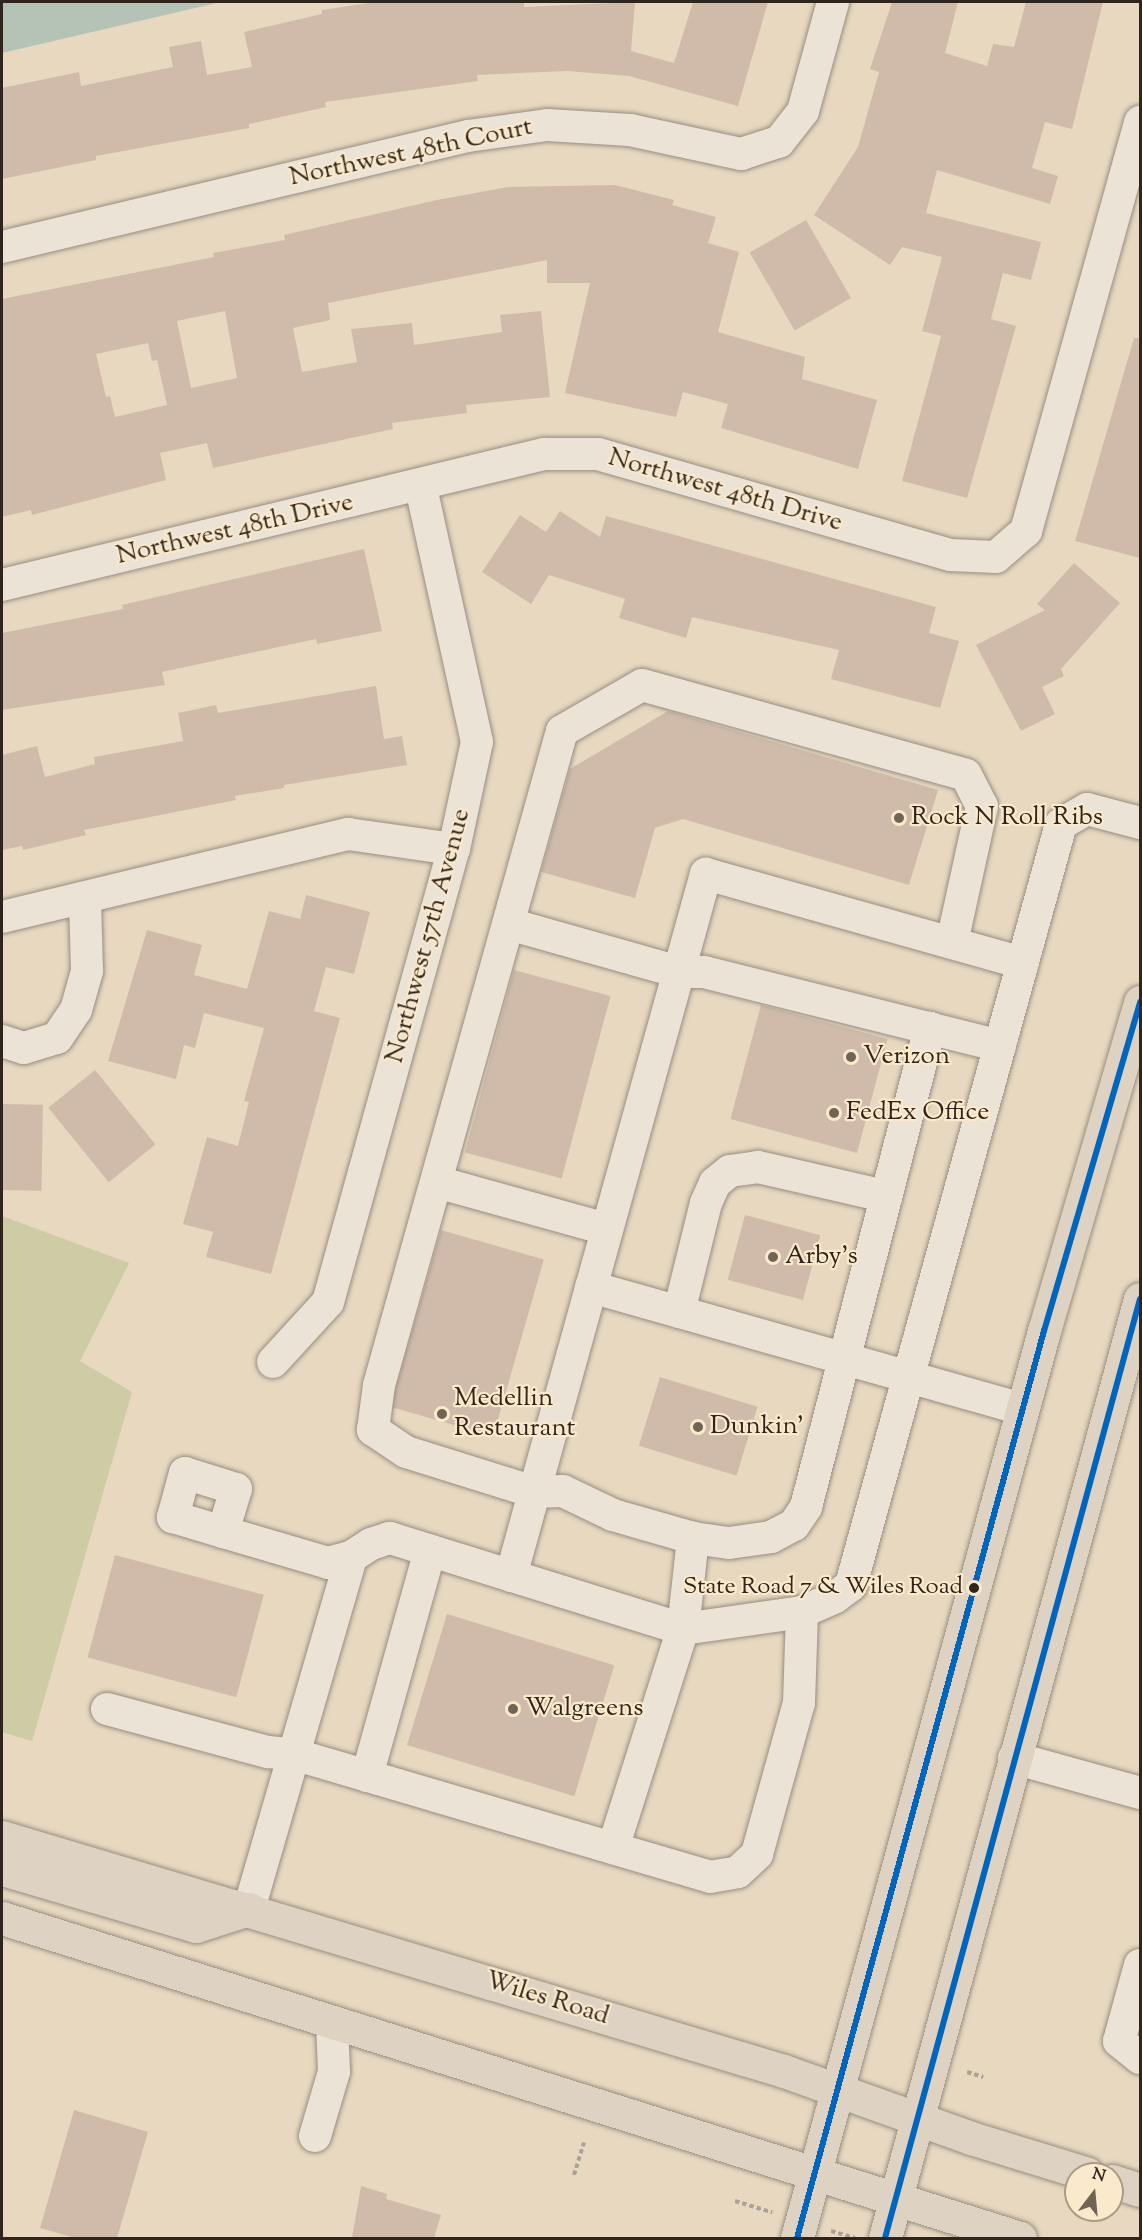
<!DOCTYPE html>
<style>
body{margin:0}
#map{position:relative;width:1142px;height:2240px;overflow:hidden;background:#e7d8bf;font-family:"Sorts Mill Goudy",serif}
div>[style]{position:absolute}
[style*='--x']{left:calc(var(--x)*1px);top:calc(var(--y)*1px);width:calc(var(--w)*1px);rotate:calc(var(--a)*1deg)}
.green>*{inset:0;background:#cdcca5}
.water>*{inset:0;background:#b5c3b7}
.building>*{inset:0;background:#d0bbaa;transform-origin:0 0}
.path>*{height:4px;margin-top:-2px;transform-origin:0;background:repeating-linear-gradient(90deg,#a8a298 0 4.5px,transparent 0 7.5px)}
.roads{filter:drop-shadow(0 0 2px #988e80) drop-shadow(0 0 2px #988e80)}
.minor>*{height:32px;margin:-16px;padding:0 16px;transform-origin:16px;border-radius:16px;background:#eae3d6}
.major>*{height:33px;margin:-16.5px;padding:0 16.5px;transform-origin:16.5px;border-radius:16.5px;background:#ded3c2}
.bus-1>*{height:6px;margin:-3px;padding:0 3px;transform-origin:3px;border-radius:3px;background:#0065bd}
.dots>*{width:16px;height:16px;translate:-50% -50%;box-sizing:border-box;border:3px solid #fae9cb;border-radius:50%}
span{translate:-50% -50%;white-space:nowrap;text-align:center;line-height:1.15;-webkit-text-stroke:4.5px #fae9cb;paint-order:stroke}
.bus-label{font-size:24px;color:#30251c}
.right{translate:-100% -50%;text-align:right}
.street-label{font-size:26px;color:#30251c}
.poi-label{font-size:26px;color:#30251c}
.left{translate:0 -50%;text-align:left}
.frame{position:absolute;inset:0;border:3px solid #30251c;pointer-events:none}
.north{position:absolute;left:1064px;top:2162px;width:60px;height:60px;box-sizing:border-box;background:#fae9cb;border:2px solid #a99b85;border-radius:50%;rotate:16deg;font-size:16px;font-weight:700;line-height:24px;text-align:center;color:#30251c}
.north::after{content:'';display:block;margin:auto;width:21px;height:27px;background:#706455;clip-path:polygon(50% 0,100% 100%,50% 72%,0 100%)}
</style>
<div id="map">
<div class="green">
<i style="clip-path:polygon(2px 1216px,129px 1263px,80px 1361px,132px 1392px,32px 1741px,2px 1732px)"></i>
</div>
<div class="water">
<i style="clip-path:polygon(2px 2px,221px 2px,2px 53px)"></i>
</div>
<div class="building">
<i style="clip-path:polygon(376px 2px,524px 2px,524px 7px,635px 2px,631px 51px,674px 63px,693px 2px,768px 2px,738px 106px,629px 76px,567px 71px,477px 75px,478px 81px,325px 102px,326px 107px,249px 124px,249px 128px,96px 156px,96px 160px,2px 179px,2px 88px,79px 72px,81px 86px,173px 67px,169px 47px,201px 41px,207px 75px,252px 67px,244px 32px,322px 14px,322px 10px)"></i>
<i style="clip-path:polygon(892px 2px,958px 2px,945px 53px,987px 66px,993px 44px,1014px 47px,1026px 2px,1103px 2px,1072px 129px,1045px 122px,1032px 168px,1058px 176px,1050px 204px,937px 170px,926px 213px,1041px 242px,1031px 280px,1003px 273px,991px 319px,1016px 326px,967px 498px,902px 481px,941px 336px,922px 331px,942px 257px,902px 247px,890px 265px,814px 215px,858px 147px,879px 72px,870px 69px)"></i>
<i style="clip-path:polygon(evenodd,615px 185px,674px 200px,672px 205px,716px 217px,708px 243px,739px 252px,718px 332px,805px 357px,802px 379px,877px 400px,858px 469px,721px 428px,728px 404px,683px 392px,676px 417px,565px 393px,590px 283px,547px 283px,547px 260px,328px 303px,330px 320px,293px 328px,302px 372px,357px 362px,351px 329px,412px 323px,414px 345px,502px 332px,500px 315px,541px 311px,550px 397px,466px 405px,467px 413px,392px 423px,393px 429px,213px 468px,207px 443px,160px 453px,166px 480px,32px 515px,31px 510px,2px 517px,2px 299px,214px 257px,213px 253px,285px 240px,284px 235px,437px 200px,508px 187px,615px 185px,225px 311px,237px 378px,191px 388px,177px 321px,225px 311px,615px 185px,148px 343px,152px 361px,157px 360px,167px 405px,115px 417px,110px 396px,106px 397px,96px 354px,148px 343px)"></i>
<i style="left:806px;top:220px;width:90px;height:65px;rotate:60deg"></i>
<i style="clip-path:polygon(1134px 338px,1140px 338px,1140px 558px,1075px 541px)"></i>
<i style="clip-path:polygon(560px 511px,600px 537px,606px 516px,936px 607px,929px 633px,959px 641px,940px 708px,831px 679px,839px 650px,692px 617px,686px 638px,619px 618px,625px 599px,549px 575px,531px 604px,482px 572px,520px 515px,546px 532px)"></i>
<i style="clip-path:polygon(364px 549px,382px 631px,317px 644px,316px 639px,162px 672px,165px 685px,2px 710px,2px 633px,123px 609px,122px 605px)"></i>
<i style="clip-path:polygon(1074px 563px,1120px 603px,1061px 669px,1064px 676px,1042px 687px,1055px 714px,1021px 731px,976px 645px,1045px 610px,1037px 604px)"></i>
<i style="clip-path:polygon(376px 686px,384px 739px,402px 736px,407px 765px,284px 785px,284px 788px,235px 796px,236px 800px,84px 830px,86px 835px,23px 850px,22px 846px,2px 850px,2px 755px,37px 746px,45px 777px,95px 764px,94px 757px,183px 741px,178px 713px,216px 705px,218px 713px)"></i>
<i style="clip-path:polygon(668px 711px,938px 790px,909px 885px,683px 819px,655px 828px,635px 898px,541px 872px,570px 769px)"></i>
<i style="clip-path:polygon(306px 895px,370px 912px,354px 974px,326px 967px,314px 1011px,340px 1018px,271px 1274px,206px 1257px,213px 1232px,183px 1224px,207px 1137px,238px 1146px,249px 1102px,244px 1101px,264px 1028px,204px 1013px,195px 1048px,184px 1045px,176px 1079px,108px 1061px,147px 930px,202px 945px,194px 975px,247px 989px,269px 911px,300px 919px)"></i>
<i style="left:514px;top:970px;width:100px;height:189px;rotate:15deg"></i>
<i style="left:761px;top:1005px;width:131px;height:118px;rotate:15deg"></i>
<i style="left:95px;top:1070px;width:96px;height:60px;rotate:51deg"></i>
<i style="left:2px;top:1104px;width:41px;height:86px;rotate:1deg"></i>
<i style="left:745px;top:1215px;width:78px;height:67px;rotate:15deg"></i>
<i style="left:441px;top:1230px;width:107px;height:184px;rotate:16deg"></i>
<i style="left:660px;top:1377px;width:102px;height:72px;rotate:17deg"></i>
<i style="left:115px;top:1555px;width:154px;height:106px;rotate:15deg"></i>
<i style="left:447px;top:1614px;width:175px;height:137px;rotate:17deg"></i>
<i style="clip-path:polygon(74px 2110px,148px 2132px,117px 2238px,75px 2238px,40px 2228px)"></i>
<i style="clip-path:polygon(361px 2186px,387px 2194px,386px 2199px,441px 2215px,434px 2238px,352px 2238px)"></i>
</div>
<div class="path">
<i style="--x:967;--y:2072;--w:17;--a:17"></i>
<i style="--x:574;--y:2175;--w:34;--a:-73"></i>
<i style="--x:735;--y:2201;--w:39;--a:17"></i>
<i style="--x:831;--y:2231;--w:25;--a:16"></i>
</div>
<div class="roads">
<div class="minor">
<i style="--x:2;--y:247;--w:479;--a:-13.4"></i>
<i style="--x:468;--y:136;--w:80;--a:-7.9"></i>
<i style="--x:547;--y:125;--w:83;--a:3.4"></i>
<i style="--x:630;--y:130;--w:114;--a:12.2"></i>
<i style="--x:741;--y:154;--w:40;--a:-18"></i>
<i style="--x:779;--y:142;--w:39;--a:-52"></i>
<i style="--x:803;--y:111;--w:113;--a:-74.6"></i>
<i style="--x:2;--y:585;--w:558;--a:-13.59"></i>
<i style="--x:544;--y:454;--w:54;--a:0"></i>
<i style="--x:598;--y:454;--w:366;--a:16"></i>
<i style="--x:950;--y:555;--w:46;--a:2.5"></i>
<i style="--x:996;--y:557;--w:40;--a:-41"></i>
<i style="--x:1026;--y:531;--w:425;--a:-74.4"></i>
<i style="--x:2;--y:917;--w:356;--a:-13.5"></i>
<i style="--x:348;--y:834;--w:107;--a:8.1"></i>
<i style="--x:509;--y:924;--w:177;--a:15.8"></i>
<i style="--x:679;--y:972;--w:25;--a:0"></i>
<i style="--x:704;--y:972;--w:305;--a:14"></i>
<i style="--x:2;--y:1041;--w:23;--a:18"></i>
<i style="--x:24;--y:1048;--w:34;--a:-17"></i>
<i style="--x:57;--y:1038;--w:34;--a:-56"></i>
<i style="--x:76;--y:1010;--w:41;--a:-74.2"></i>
<i style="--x:87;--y:971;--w:72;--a:-91.6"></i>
<i style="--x:437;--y:1182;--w:176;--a:15.5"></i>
<i style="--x:591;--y:1287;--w:448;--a:15.8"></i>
<i style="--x:679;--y:1312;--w:112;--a:-76.1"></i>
<i style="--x:706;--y:1203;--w:22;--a:-66"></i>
<i style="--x:715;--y:1183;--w:19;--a:-39"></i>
<i style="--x:730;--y:1171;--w:28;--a:-8"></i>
<i style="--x:758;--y:1167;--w:130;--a:12.9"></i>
<i style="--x:273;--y:1362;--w:81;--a:-47.5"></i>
<i style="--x:328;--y:1302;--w:470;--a:-74.5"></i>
<i style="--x:454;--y:849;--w:109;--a:-77.9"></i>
<i style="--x:477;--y:742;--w:261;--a:-102.4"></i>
<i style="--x:223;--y:1532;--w:45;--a:-73.2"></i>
<i style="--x:236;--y:1489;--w:53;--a:-162.6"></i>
<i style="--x:185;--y:1473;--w:46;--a:105.3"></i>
<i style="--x:173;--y:1517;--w:52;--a:16.7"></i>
<i style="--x:223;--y:1532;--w:109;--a:16.4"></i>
<i style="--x:328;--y:1563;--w:24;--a:-15"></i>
<i style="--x:693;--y:1538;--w:83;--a:-164"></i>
<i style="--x:613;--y:1515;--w:55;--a:-154.4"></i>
<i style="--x:563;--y:1491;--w:29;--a:178"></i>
<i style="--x:534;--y:1492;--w:134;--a:-162.6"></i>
<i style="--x:406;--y:1452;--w:40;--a:-146"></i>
<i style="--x:373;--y:1430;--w:45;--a:-82.4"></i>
<i style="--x:379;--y:1385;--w:679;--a:-74.37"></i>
<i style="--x:562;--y:731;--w:92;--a:-29.9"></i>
<i style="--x:642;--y:685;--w:336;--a:15.5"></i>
<i style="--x:966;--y:775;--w:35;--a:63"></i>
<i style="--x:982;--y:806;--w:140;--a:102.4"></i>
<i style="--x:511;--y:1576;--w:729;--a:-74.48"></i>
<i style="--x:706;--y:874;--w:329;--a:15.7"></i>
<i style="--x:107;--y:1709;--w:167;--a:15"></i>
<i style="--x:268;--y:1752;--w:25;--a:5"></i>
<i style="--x:293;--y:1754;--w:435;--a:16.4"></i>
<i style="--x:710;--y:1877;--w:28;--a:-10"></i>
<i style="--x:738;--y:1872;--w:26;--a:-43"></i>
<i style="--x:757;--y:1854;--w:157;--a:-74.5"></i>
<i style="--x:799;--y:1703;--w:91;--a:-88.1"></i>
<i style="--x:1014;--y:1758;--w:131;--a:15.5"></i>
<i style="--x:367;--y:1776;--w:234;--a:-74.4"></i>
<i style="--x:613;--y:1848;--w:230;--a:-72.3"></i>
<i style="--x:683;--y:1629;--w:92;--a:-83.7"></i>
<i style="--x:693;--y:1538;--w:36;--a:8"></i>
<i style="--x:729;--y:1543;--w:42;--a:-8.1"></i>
<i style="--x:771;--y:1537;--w:26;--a:-28"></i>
<i style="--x:794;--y:1525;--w:22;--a:-56"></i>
<i style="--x:806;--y:1507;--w:495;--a:-75.5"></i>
<i style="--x:249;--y:1909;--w:366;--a:-73.8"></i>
<i style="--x:351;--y:1557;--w:24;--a:-33"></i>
<i style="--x:371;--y:1544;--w:20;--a:-18"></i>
<i style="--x:390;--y:1538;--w:307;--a:17.3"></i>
<i style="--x:683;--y:1629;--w:120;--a:-8.1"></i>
<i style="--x:802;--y:1612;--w:35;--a:-24"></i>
<i style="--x:834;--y:1598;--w:21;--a:-37"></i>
<i style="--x:851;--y:1585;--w:789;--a:-74.57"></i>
<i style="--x:1061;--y:824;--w:30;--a:-30"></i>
<i style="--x:1087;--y:809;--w:55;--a:14.8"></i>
<i style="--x:1140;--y:1965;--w:79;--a:105.4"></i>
<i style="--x:1119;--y:2041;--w:27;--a:39"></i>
<i style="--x:315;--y:2136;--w:67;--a:-73.5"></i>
<i style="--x:334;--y:2072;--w:49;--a:-92.3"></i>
</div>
<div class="major">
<i style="--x:2;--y:1837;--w:816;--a:16.66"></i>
<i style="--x:784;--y:2071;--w:199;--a:19.7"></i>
<i style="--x:971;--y:2138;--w:122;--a:17.1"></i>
<i style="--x:2;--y:1869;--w:202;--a:16.4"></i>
<i style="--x:196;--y:1926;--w:56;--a:-17.8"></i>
<i style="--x:2;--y:1918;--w:1067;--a:17.45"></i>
<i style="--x:1112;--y:2181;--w:29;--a:18"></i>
<i style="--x:797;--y:2238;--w:940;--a:-74.77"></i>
<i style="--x:1044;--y:1331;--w:343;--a:-73.7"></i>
<i style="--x:885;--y:2238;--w:973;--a:-74.81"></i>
</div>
</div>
<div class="bus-1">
<i style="--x:797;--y:2238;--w:940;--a:-74.77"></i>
<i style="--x:1044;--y:1331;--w:343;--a:-73.7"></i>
<i style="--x:885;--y:2238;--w:973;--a:-74.81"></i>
</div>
<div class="dots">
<i style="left:899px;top:818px;background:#706455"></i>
<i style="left:851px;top:1057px;background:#706455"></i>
<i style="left:834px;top:1113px;background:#706455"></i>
<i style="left:773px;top:1257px;background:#706455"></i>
<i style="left:442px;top:1414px;background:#706455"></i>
<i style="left:698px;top:1427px;background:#706455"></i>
<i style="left:974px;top:1588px;background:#30251c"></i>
<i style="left:513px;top:1709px;background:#706455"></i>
</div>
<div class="bus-label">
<span class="right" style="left:963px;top:1588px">State Road 7 &amp; Wiles Road</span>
</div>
<div class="street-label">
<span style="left:411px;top:153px;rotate:-12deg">Northwest 48th Court</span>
<span style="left:725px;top:491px;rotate:16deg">Northwest 48th Drive</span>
<span style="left:235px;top:530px;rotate:-13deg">Northwest 48th Drive</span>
<span style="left:429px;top:936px;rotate:-75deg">Northwest 57th Avenue</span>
<span style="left:547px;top:1999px;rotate:17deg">Wiles Road</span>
</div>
<div class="poi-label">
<span class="left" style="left:911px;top:818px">Rock N Roll Ribs</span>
<span class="left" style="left:863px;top:1057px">Verizon</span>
<span class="left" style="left:846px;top:1113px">FedEx Office</span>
<span class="left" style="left:785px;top:1257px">Arby's</span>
<span class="left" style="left:454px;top:1414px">Medellin<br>Restaurant</span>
<span class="left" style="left:710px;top:1427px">Dunkin'</span>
<span class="left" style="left:525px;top:1709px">Walgreens</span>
</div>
<div class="frame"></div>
<div class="north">N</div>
</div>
